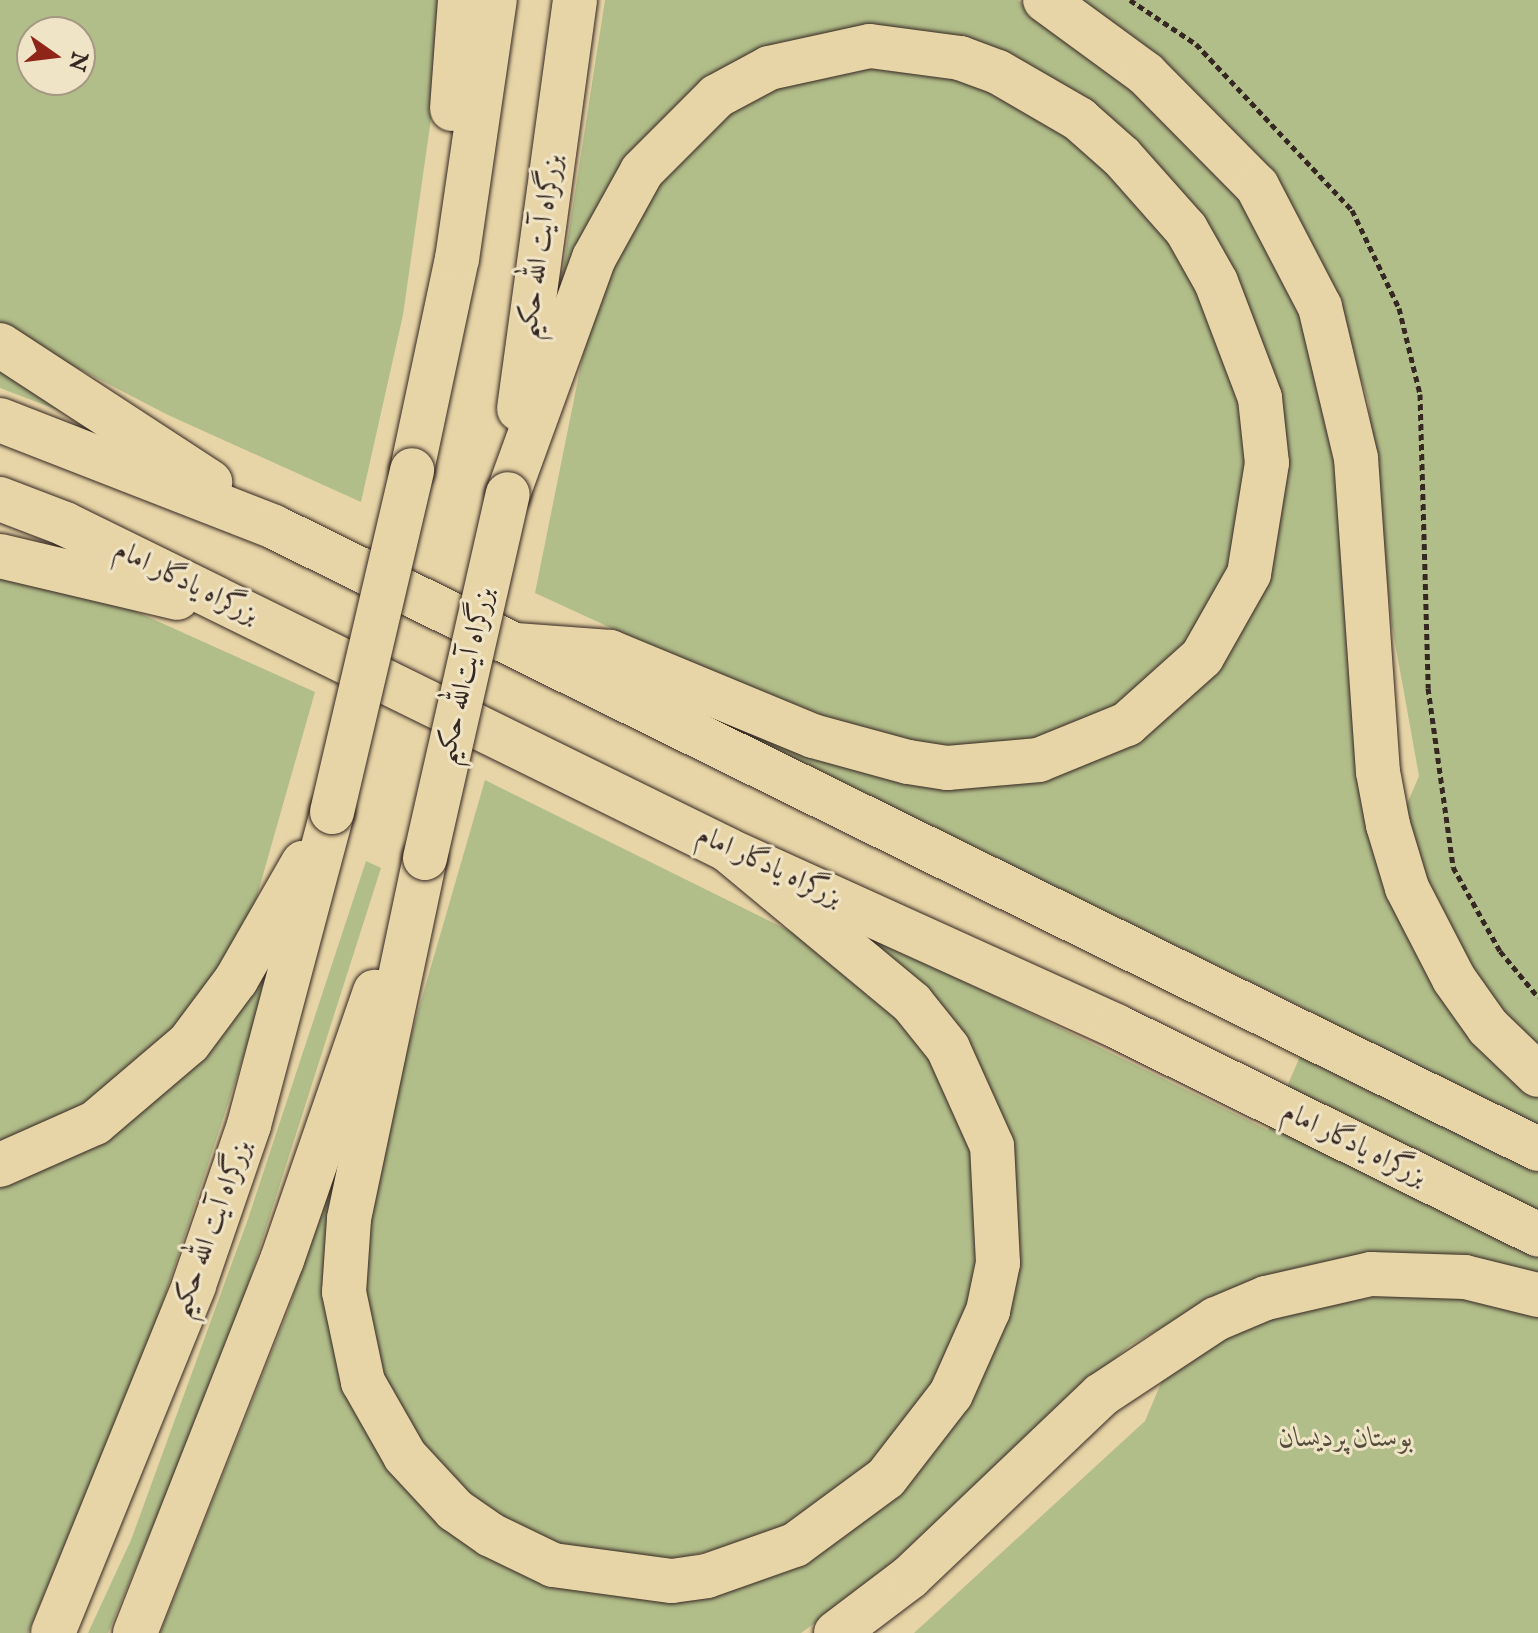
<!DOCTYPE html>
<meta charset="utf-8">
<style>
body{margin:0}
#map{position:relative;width:1538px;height:1633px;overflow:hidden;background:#e8d5a7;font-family:"IM FELL English",Amiri,serif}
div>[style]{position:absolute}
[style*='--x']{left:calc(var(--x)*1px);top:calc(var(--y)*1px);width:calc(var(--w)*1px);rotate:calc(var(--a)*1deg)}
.green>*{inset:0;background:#b2be8a}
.path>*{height:5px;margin-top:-2.5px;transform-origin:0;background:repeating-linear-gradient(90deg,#352722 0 6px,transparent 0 10px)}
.roads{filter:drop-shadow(0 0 2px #352722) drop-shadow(0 0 2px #352722)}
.highway>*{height:44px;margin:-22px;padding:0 22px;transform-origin:22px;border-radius:22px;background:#e8d5a7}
.bridges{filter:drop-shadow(0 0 2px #352722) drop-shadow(0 0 2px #352722)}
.highway-bridge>*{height:44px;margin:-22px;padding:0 22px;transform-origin:22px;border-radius:22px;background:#e8d5a7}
span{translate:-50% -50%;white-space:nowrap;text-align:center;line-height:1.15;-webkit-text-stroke:6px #f0e4c6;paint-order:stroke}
.street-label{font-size:28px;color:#352722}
.park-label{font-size:28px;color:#544d3c;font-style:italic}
.north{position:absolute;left:16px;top:16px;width:80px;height:80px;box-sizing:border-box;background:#f0e4c6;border:2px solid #a59884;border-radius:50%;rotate:104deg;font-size:22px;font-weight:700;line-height:32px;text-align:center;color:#352722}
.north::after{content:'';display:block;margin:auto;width:28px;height:36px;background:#8f2418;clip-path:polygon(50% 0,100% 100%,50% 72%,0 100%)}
</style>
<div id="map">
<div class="green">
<i style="clip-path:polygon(evenodd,0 0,448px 0,403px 315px,361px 502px,168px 415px,0 328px,0 0,32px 32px,80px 32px,80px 80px,32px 80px,32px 32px)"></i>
<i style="clip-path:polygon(605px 0,1018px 0,1131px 85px,1231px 184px,1293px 282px,1331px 398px,1382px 863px,1419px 776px,1392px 626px,1368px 400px,1339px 313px,1274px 182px,1214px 111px,1068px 0,1538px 0,1538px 1633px,914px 1633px,1145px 1421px,1191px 1312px,1130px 1345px,864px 1588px,801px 1633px,160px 1633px,288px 1311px,364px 1084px,357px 1407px,555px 1581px,825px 1546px,1017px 1253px,1013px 1164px,838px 919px,1268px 1130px,1318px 1015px,600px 663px,851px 764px,1109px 754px,1276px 543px,1190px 211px,937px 37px,693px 92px,629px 157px,550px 353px)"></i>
<i style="clip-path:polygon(870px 66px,971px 80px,1058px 128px,1110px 170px,1155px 222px,1202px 295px,1237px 400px,1247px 468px,1231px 569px,1215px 604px,1174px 659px,1100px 718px,994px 750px,897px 743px,761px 697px,535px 593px,593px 305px,632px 218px,688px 142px,750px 98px,823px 71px)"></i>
<i style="clip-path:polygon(0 364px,107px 429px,0 388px)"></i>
<i style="clip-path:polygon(0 574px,126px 607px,315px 692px,251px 917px,181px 1026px,94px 1103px,0 1143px)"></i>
<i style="clip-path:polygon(485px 780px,796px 934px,843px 965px,926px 1045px,972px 1152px,982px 1235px,968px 1310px,939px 1381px,881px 1456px,793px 1521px,748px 1543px,660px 1562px,588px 1555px,519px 1529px,465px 1490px,414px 1436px,386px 1388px,359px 1280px,390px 1108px)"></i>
<i style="clip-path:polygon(366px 861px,381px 868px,229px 1344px,108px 1633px,88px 1633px,131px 1540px,248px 1219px)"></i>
<i style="clip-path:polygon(283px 936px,153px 1332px,28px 1633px,0 1633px,0 1181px)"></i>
</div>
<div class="path">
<i style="--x:1130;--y:0;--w:79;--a:33.7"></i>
<i style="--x:1196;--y:44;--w:228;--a:46.8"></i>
<i style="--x:1352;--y:210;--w:109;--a:64.4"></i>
<i style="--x:1399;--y:308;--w:89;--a:76.3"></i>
<i style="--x:1420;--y:394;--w:294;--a:88.4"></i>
<i style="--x:1428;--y:688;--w:181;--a:82"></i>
<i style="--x:1453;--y:867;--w:96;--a:60.8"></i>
<i style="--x:1500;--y:951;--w:60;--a:50.4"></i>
</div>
<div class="roads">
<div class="highway">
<i style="--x:1045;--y:0;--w:125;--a:36.2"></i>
<i style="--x:1146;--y:74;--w:158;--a:45.3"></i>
<i style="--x:1257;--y:186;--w:136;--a:62.5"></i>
<i style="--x:1320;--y:307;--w:155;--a:76.6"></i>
<i style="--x:1356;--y:458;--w:315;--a:86"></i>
<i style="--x:1378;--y:772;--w:54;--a:79.3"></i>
<i style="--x:1388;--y:825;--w:66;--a:73.2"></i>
<i style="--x:1407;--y:888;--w:102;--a:62.7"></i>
<i style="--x:1454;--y:979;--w:59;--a:54.7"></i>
<i style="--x:1488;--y:1027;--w:69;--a:43.8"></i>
<i style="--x:452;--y:109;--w:109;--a:-85.8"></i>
<i style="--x:0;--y:345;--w:251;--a:33.1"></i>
<i style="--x:519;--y:409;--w:413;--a:-82.2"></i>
<i style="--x:0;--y:420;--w:294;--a:21.3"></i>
<i style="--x:274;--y:527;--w:1409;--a:26.2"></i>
<i style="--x:412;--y:470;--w:216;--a:-78"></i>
<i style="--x:457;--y:259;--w:262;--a:-81.7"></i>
<i style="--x:508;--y:494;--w:251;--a:-70"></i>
<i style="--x:594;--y:258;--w:99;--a:-61.1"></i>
<i style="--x:642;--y:171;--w:106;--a:-45"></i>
<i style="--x:717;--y:96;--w:59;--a:-28.3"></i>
<i style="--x:769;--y:68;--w:103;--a:-12.3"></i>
<i style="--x:870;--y:46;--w:91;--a:7.6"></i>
<i style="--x:960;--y:58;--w:40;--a:20.2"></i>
<i style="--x:998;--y:72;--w:94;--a:30.1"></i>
<i style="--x:1079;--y:119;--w:57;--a:41.5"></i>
<i style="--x:1122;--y:157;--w:96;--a:48.4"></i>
<i style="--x:1186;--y:229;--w:61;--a:60.5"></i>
<i style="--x:1216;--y:282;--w:124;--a:69.2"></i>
<i style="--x:1260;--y:398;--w:65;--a:83.9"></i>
<i style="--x:1267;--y:463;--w:112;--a:99.2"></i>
<i style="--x:1249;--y:574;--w:95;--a:119.5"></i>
<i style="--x:1202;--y:657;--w:101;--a:138.2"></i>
<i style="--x:1127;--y:724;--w:95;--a:157.8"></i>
<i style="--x:1039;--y:760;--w:92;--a:175"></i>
<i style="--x:947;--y:768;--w:39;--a:-171"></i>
<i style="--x:908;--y:762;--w:98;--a:-164.7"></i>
<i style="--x:813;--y:736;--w:220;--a:-157.5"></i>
<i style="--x:610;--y:652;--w:95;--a:-175.8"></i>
<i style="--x:0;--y:499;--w:70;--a:21"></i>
<i style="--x:65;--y:524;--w:739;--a:26.18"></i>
<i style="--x:728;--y:850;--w:426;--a:24.4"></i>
<i style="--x:1116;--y:1026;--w:471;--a:26.3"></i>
<i style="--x:0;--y:556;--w:182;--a:13.3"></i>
<i style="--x:425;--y:858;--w:369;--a:101.9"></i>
<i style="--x:349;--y:1219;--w:73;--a:93.9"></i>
<i style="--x:344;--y:1292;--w:92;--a:78.1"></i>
<i style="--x:363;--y:1382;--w:85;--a:60.4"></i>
<i style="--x:405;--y:1456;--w:74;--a:47.2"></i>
<i style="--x:455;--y:1510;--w:44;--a:34.8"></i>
<i style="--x:491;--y:1535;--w:69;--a:25.8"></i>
<i style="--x:553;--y:1565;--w:120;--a:7.7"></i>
<i style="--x:672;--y:1581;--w:35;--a:-8"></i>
<i style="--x:707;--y:1576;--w:93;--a:-19.4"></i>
<i style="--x:795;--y:1545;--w:113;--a:-36.4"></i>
<i style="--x:886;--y:1478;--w:106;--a:-52.3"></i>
<i style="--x:951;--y:1394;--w:91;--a:-66"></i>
<i style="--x:988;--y:1311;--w:49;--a:-78.2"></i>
<i style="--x:998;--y:1263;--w:117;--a:-92.9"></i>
<i style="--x:992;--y:1146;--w:107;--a:-114.2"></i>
<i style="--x:948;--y:1048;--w:58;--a:-128.7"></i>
<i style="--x:912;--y:1003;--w:239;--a:-140.3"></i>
<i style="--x:0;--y:1165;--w:104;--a:-23.9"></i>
<i style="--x:95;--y:1123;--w:123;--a:-40.4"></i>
<i style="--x:189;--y:1043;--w:79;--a:-53.3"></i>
<i style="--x:236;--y:980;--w:135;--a:-60.2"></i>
<i style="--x:53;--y:1633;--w:375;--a:-67.9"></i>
<i style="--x:194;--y:1285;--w:169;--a:-71"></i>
<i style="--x:249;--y:1125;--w:324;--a:-75.1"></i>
<i style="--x:135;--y:1633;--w:401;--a:-68.5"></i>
<i style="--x:282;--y:1260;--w:284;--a:-70.9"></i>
<i style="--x:836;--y:1633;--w:93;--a:-37.1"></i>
<i style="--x:910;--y:1577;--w:264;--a:-43.6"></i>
<i style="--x:1101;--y:1395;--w:138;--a:-33.5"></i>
<i style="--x:1216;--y:1319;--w:54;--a:-22.8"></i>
<i style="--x:1266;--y:1298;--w:108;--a:-12.9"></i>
<i style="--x:1371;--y:1274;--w:94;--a:1.8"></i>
<i style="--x:1465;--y:1277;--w:75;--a:13.9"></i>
</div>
</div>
<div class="bridges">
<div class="highway-bridge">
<i style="--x:332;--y:812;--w:351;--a:-76.8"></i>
<i style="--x:425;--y:858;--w:373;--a:-77.2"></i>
</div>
</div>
<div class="street-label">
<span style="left:541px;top:247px;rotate:-82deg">بزرگراه آیت الله حکیم</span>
<span style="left:186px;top:583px;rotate:26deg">بزرگراه یادگار امام</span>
<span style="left:466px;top:676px;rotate:-77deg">بزرگراه آیت‌الله حکیم</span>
<span style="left:769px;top:867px;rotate:25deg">بزرگراه یادگار امام</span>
<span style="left:1354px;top:1145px;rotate:26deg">بزرگراه یادگار امام</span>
<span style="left:212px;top:1229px;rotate:-70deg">بزرگراه آیت الله حکیم</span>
</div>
<div class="park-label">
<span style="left:1346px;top:1439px">بوستان پردیسان</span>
</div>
<div class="north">N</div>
</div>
